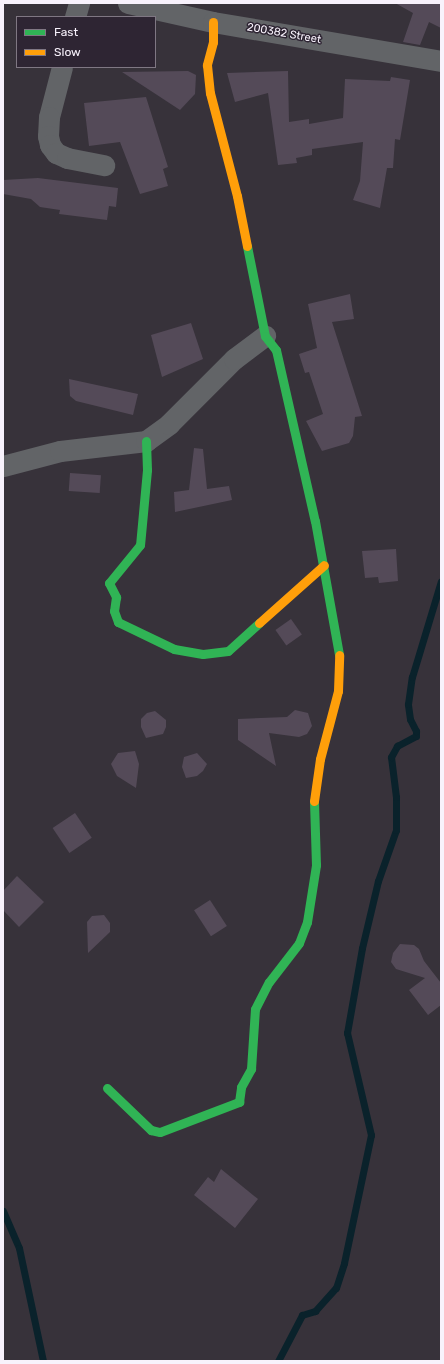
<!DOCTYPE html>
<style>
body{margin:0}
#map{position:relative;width:444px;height:1364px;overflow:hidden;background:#37323a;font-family:Rubik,sans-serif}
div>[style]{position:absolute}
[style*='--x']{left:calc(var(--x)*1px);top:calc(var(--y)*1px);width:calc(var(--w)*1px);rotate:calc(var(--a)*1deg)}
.stream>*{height:7px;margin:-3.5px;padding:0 3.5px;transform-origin:3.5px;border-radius:3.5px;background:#0a222b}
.building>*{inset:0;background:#544a58;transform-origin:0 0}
.street>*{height:21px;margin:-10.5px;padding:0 10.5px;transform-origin:10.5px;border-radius:10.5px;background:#626467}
.fast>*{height:9px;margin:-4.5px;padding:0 4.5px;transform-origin:4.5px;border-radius:4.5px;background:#30b455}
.slow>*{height:9px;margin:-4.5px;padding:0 4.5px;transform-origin:4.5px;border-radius:4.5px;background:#ff9f0a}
span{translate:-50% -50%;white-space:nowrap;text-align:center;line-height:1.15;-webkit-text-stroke:3px #2e2533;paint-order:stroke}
.street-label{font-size:11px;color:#f8f2fc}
.frame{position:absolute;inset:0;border:4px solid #f8f2fc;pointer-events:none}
.legend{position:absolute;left:16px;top:16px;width:140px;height:52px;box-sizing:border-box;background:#2e2533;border:1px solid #7f7783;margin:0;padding:5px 7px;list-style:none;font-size:12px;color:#f8f2fc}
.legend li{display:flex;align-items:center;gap:8px;height:20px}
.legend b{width:20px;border:1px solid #7f7783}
</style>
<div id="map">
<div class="stream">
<i style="--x:3;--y:1211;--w:40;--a:66.6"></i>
<i style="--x:19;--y:1248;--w:116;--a:78"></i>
<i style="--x:278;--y:1361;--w:52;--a:-62.4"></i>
<i style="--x:302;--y:1315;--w:14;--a:-17"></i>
<i style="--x:315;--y:1311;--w:31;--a:-48"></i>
<i style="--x:336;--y:1288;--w:26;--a:-72"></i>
<i style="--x:344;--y:1263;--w:131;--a:-78.1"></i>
<i style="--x:371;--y:1135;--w:105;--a:-103.2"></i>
<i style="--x:347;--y:1033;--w:86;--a:-80"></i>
<i style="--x:362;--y:948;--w:69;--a:-76.6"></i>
<i style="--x:378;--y:881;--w:54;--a:-70.6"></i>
<i style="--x:396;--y:830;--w:33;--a:-90"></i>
<i style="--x:396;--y:797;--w:40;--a:-97.1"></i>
<i style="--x:391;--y:757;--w:13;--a:-61"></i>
<i style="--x:397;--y:746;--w:21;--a:-28"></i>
<i style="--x:416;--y:736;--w:5;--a:-90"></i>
<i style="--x:416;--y:731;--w:13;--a:-117"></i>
<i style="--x:410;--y:719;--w:15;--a:-98"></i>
<i style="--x:408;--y:704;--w:27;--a:-82"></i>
<i style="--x:412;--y:677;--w:100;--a:-73.2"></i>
</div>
<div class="building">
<i style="clip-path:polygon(395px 3px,441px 3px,441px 28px,429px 22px,420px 45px,403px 42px,413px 13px)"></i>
<i style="clip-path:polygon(188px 71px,196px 75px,195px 94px,180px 110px,122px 72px)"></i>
<i style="clip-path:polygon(288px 71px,289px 122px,309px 119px,309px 124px,343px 118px,345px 79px,390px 81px,391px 77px,410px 80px,400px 140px,395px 139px,393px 168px,387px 168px,380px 208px,353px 200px,360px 181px,363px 142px,312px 149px,312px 155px,296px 158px,297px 163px,278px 165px,268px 93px,235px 102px,227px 73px)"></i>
<i style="clip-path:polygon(146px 97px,168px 167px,163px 169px,168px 186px,140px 194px,120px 142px,89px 146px,84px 103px)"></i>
<i style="clip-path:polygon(38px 178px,118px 188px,116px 207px,109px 206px,107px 220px,59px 214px,60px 210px,40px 207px,31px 199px,3px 194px,3px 180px)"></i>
<i style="clip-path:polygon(350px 294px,354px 319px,332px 322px,362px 416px,355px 417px,353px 436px,349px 443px,322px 451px,306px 421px,323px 414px,309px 372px,305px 373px,299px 354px,317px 348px,308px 304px)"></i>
<i style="clip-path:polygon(191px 323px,203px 359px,162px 377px,151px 335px)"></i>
<i style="clip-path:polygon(69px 379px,138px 394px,133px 415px,76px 401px,70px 396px)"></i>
<i style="clip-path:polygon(194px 448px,203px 449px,207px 489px,229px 486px,232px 500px,175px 512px,174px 492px,189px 490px)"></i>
<i style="left:70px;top:473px;width:31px;height:18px;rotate:4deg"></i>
<i style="clip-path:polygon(396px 549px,398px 581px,379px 583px,378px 577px,365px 578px,362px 551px)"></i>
<i style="left:291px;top:619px;width:19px;height:19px;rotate:55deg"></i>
<i style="clip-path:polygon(295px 710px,308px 713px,312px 726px,307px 734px,299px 737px,269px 733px,276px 766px,238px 740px,238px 719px,287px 717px)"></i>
<i style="clip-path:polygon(155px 711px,166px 720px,166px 727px,163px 734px,146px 738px,141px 727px,141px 719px,147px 713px)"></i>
<i style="clip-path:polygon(135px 751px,139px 764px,136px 788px,117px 776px,111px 764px,118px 753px)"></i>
<i style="clip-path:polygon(197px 753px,207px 764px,203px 771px,197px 776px,186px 778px,182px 767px,184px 757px)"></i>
<i style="left:75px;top:813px;width:30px;height:27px;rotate:56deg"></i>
<i style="clip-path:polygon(17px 876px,44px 902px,19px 927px,3px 910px,3px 891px)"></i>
<i style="left:210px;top:900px;width:31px;height:19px;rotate:57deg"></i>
<i style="clip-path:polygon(104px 915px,110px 923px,110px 932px,88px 953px,87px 922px,92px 916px)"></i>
<i style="clip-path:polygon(400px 944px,414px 945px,419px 949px,424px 961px,441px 983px,441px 1005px,428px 1015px,409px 990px,425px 978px,396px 969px,391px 962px,393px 953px)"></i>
<i style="clip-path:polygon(221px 1169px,258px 1199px,235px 1228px,194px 1195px,208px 1177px,214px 1182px)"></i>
</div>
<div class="street">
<i style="--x:128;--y:3;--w:87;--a:12.6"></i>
<i style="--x:213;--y:22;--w:231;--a:9.7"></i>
<i style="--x:75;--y:17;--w:15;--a:-74"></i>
<i style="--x:62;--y:67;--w:52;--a:104.6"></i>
<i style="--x:49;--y:117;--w:19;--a:93"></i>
<i style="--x:48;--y:136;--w:9;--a:77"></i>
<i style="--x:50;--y:145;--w:10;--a:53"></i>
<i style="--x:56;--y:153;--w:12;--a:24"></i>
<i style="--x:67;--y:158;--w:38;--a:11"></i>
<i style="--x:3;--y:466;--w:59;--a:-14.7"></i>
<i style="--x:60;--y:451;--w:87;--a:-6.6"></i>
<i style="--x:146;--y:441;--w:29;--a:-36"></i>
<i style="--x:169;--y:424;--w:92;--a:-45"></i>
<i style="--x:234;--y:359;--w:39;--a:-37"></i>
</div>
<div class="fast">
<i style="--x:247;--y:246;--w:92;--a:78.7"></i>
<i style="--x:265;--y:336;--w:18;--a:52"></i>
<i style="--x:276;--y:350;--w:175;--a:77.2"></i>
<i style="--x:315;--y:521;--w:136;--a:79.8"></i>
<i style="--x:146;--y:441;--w:29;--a:88"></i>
<i style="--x:147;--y:470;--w:75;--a:95.3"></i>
<i style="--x:140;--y:545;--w:49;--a:129.2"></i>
<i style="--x:109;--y:583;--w:16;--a:63"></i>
<i style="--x:116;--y:597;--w:14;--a:98"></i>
<i style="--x:114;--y:611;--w:12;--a:70"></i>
<i style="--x:118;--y:622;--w:62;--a:25.7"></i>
<i style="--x:174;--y:649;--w:29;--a:10"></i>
<i style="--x:203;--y:654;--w:25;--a:-7"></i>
<i style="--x:228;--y:651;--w:42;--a:-42.1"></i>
<i style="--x:107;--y:1088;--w:61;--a:43.7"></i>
<i style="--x:151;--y:1130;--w:9;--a:13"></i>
<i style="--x:160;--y:1132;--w:85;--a:-20.8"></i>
<i style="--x:239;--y:1102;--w:15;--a:-82"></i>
<i style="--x:241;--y:1087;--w:21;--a:-61"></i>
<i style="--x:251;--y:1069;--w:60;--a:-86.2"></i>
<i style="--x:255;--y:1009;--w:30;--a:-63"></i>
<i style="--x:269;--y:982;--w:49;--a:-52.4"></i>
<i style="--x:299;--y:943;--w:22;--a:-69"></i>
<i style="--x:307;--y:922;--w:58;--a:-81"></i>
<i style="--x:316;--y:865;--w:64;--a:-91.8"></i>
</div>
<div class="slow">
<i style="--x:213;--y:22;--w:20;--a:90"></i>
<i style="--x:213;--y:42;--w:24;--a:105"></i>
<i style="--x:207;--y:65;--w:28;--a:84"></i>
<i style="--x:210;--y:93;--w:106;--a:75.3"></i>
<i style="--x:237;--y:196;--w:51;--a:78.7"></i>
<i style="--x:259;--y:623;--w:87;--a:-41.7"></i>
<i style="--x:314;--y:801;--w:42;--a:-81.9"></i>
<i style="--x:320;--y:759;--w:70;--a:-75.2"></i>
<i style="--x:338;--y:691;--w:36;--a:-88"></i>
</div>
<div class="street-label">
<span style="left:284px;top:34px;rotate:10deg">200382 Street</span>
</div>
<div class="frame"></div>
<ul class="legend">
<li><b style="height:5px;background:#30b455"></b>Fast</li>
<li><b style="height:5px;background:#ff9f0a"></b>Slow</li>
</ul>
</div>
